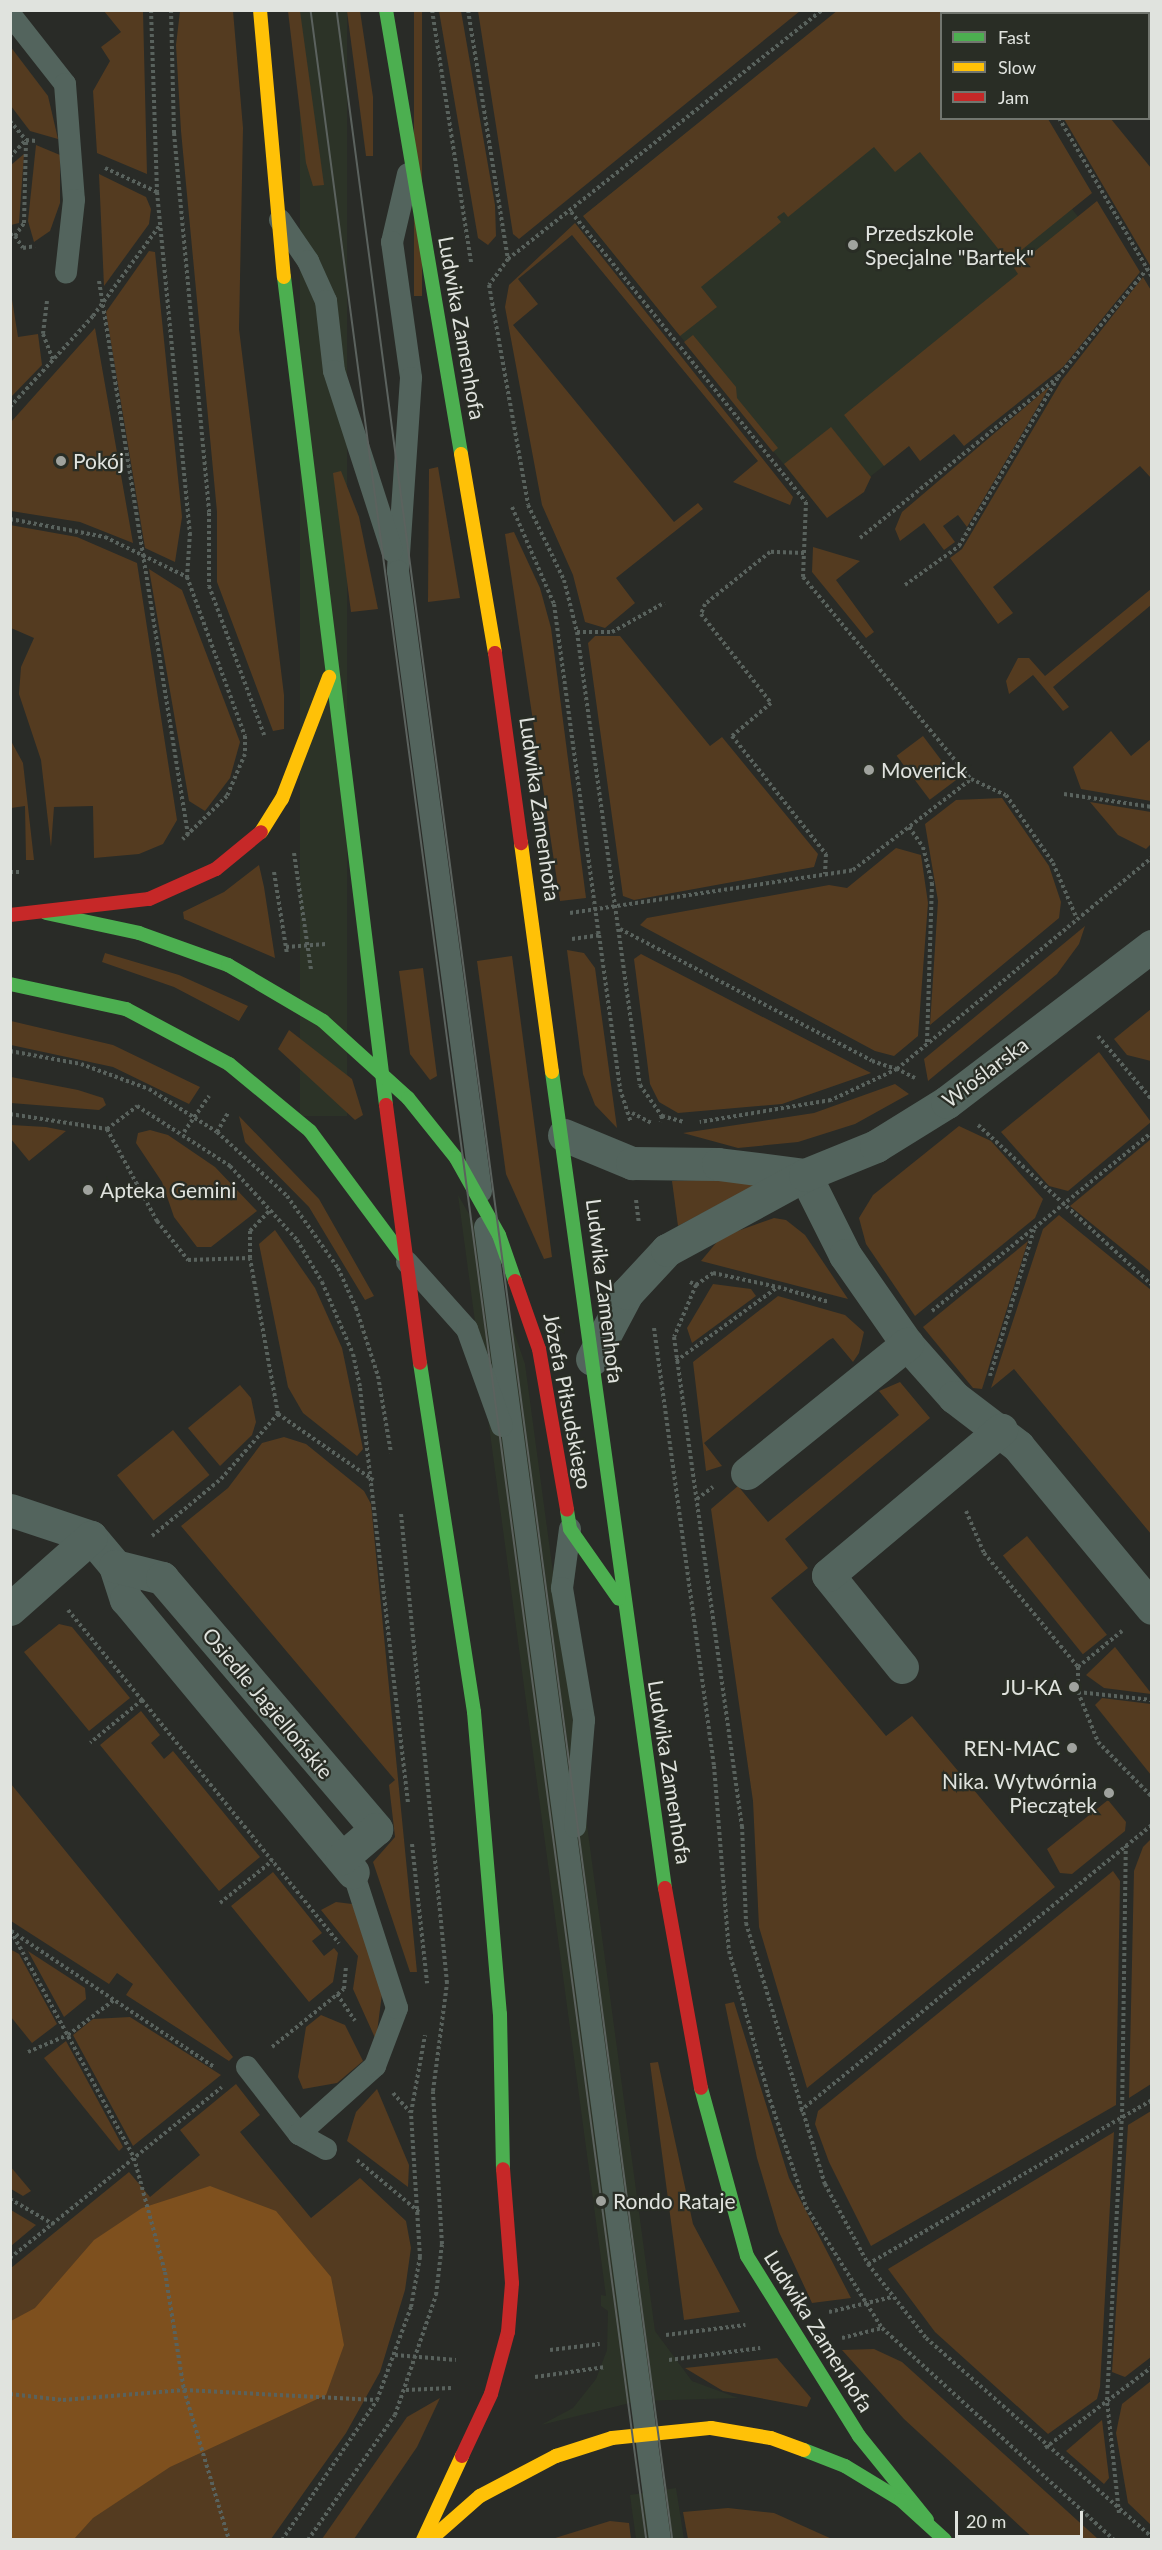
<!DOCTYPE html>
<meta charset="utf-8">
<style>
body{margin:0}
#map{position:relative;width:1162px;height:2550px;overflow:hidden;background:#292b27;font-family:Lato,sans-serif}
div>[style]{position:absolute}
[style*='--x']{left:calc(var(--x)*1px);top:calc(var(--y)*1px);width:calc(var(--w)*1px);rotate:calc(var(--a)*1deg)}
.built>*{inset:0;background:#2c3327;transform-origin:0 0}
.green>*{inset:0;background:#543b20;transform-origin:0 0}
.forest>*{inset:0;background:#7e501e}
.path>*{height:4px;margin-top:-2px;transform-origin:0;background:repeating-linear-gradient(90deg,#59625d 0 3px,transparent 0 6px)}
.lane>*{height:22px;margin:-11px;padding:0 11px;transform-origin:11px;border-radius:11px;background:#53645d}
.street>*{height:33px;margin:-16.5px;padding:0 16.5px;transform-origin:16.5px;border-radius:16.5px;background:#53645d}
.fast>*{height:14px;margin:-7px;padding:0 7px;transform-origin:7px;border-radius:7px;background:#4caf50}
.slow>*{height:14px;margin:-7px;padding:0 7px;transform-origin:7px;border-radius:7px;background:#ffc107}
.jam>*{height:14px;margin:-7px;padding:0 7px;transform-origin:7px;border-radius:7px;background:#c62828}
.tram>*{height:1.5px;margin:-0.75px;padding:0 0.75px;transform-origin:0.75px;border-radius:0.75px;background:#5b625e}
.dots>*{width:16px;height:16px;translate:-50% -50%;box-sizing:border-box;border:3px solid #292d25;border-radius:50%}
span{translate:-50% -50%;white-space:nowrap;text-align:center;line-height:1.15;-webkit-text-stroke:4.5px #292d25;paint-order:stroke}
.poi-label{font-size:21px;color:#e0e3de}
.left{translate:0 -50%;text-align:left}
.right{translate:-100% -50%;text-align:right}
.street-label{font-size:21px;color:#e0e3de}
.frame{position:absolute;inset:0;border:12px solid #e0e3de;pointer-events:none}
.legend{position:absolute;left:940px;top:12px;width:210px;height:108px;box-sizing:border-box;background:#292d25;border:2px solid #72766f;margin:0;padding:8px 10px;list-style:none;font-size:18px;color:#e0e3de}
.legend li{display:flex;align-items:center;gap:12px;height:30px}
.legend b{width:30px;border:2px solid #72766f}
.scale{position:absolute;left:955px;top:2511px;width:128px;height:27px;box-sizing:border-box;border:3px solid #e0e3de;border-top:0;padding-left:8px;font-size:18px;line-height:21px;white-space:nowrap;color:#e0e3de;-webkit-text-stroke:4px #292d25;paint-order:stroke}
</style>
<div id="map">
<div class="built">
<i style="left:300px;top:11px;width:47px;height:1105px"></i>
<i style="clip-path:polygon(838px 11px,942px 118px,1072px 209px,1123px 273px,824px 514px,583px 216px)"></i>
<i style="clip-path:polygon(458px 1195px,480px 1233px,525px 1364px,655px 2331px,692px 2381px,738px 2398px,638px 2401px,541px 2425px,573px 2408px,596px 2379px,607px 2350px,608px 2311px,601px 2306px,601px 2295px,606px 2296px)"></i>
<i style="clip-path:polygon(676px 2488px,684px 2539px,636px 2539px,630px 2495px)"></i>
</div>
<div class="green">
<i style="clip-path:polygon(838px 10px,980px 11px,942px 14px,942px 118px,1048px 119px,1092px 193px,1008px 261px,920px 152px,895px 172px,874px 147px,788px 217px,784px 212px,777px 217px,781px 222px,701px 287px,717px 307px,680px 336px,583px 216px)"></i>
<i style="clip-path:polygon(104px 11px,143px 11px,147px 174px,97px 153px,93px 91px,110px 61px,101px 47px,121px 32px)"></i>
<i style="clip-path:polygon(180px 11px,233px 11px,243px 128px,239px 329px,284px 695px,284px 729px,273px 731px,217px 582px,217px 512px,181px 131px,176px 45px)"></i>
<i style="clip-path:polygon(288px 11px,300px 11px,324px 185px,313px 186px,306px 163px)"></i>
<i style="clip-path:polygon(347px 11px,360px 11px,373px 97px,373px 156px,366px 156px)"></i>
<i style="left:414px;top:11px;width:8px;height:285px"></i>
<i style="clip-path:polygon(439px 11px,461px 11px,495px 205px,496px 236px,488px 245px,478px 238px)"></i>
<i style="clip-path:polygon(478px 11px,478px 10px,800px 11px,519px 239px,513px 234px)"></i>
<i style="clip-path:polygon(1081px 11px,1151px 11px,1151px 35px,1148px 14px,1078px 13px)"></i>
<i style="clip-path:polygon(10px 46px,48px 96px,58px 139px,30px 131px,11px 106px)"></i>
<i style="clip-path:polygon(1064px 119px,1111px 119px,1151px 168px,1151px 267px)"></i>
<i style="clip-path:polygon(36px 145px,60px 155px,60px 203px,50px 231px,34px 242px,28px 221px)"></i>
<i style="clip-path:polygon(24px 154px,19px 223px,11px 225px,11px 165px)"></i>
<i style="clip-path:polygon(99px 174px,146px 197px,151px 209px,149px 224px,104px 286px)"></i>
<i style="clip-path:polygon(1097px 201px,1140px 272px,1063px 367px,964px 446px,954px 434px,920px 461px,909px 446px,884px 466px,844px 415px,1018px 274px,1014px 268px)"></i>
<i style="clip-path:polygon(575px 223px,793px 497px,790px 505px,733px 482px,758px 461px,572px 235px,518px 279px,538px 304px,513px 325px,674px 522px,698px 503px,703px 509px,616px 578px,635px 603px,605px 628px,585px 622px,573px 575px,542px 505px,505px 307px,509px 285px)"></i>
<i style="clip-path:polygon(149px 251px,155px 252px,182px 517px,175px 562px,145px 548px,106px 312px)"></i>
<i style="clip-path:polygon(1143px 277px,1152px 292px,1151px 478px,1140px 466px,993px 587px,1013px 613px,998px 624px,950px 558px,962px 549px,1062px 380px)"></i>
<i style="clip-path:polygon(11px 293px,18px 337px,38px 334px,42px 365px,11px 397px)"></i>
<i style="clip-path:polygon(95px 328px,133px 543px,80px 522px,11px 511px,11px 422px)"></i>
<i style="clip-path:polygon(693px 335px,736px 387px,737px 398px,778px 448px,773px 452px,684px 342px)"></i>
<i style="clip-path:polygon(1050px 386px,967px 527px,958px 515px,943px 526px,955px 542px,944px 550px,924px 523px,900px 541px,895px 529px,902px 512px)"></i>
<i style="clip-path:polygon(831px 427px,871px 477px,864px 492px,827px 518px,784px 464px)"></i>
<i style="clip-path:polygon(438px 467px,460px 598px,428px 602px,429px 469px)"></i>
<i style="clip-path:polygon(341px 471px,359px 517px,378px 609px,351px 612px,333px 473px)"></i>
<i style="clip-path:polygon(10px 525px,77px 537px,137px 563px,177px 820px,163px 844px,139px 854px,94px 858px,93px 806px,54px 807px,51px 847px,41px 760px,19px 694px,21px 667px,34px 638px,11px 628px)"></i>
<i style="clip-path:polygon(514px 532px,540px 588px,551px 628px,586px 898px,560px 901px,505px 534px)"></i>
<i style="clip-path:polygon(813px 547px,860px 561px,836px 580px,874px 632px,866px 638px,812px 572px)"></i>
<i style="clip-path:polygon(149px 569px,182px 590px,240px 742px,230px 778px,205px 811px,189px 801px)"></i>
<i style="clip-path:polygon(1151px 589px,1151px 605px,1053px 687px,1069px 707px,1063px 711px,1033px 675px,1009px 694px,1006px 681px,1018px 658px,1029px 658px,1045px 676px)"></i>
<i style="clip-path:polygon(595px 636px,620px 636px,710px 746px,722px 737px,818px 854px,814px 867px,634px 900px,623px 896px,588px 643px)"></i>
<i style="clip-path:polygon(1111px 731px,1131px 756px,1151px 739px,1151px 801px,1081px 789px,1073px 767px)"></i>
<i style="left:923px;top:736px;width:55px;height:33px;rotate:53deg"></i>
<i style="clip-path:polygon(11px 741px,23px 763px,34px 860px,26px 860px,25px 806px,11px 808px)"></i>
<i style="clip-path:polygon(1002px 798px,1049px 866px,1061px 902px,1059px 918px,930px 1025px,938px 901px,925px 824px,956px 800px)"></i>
<i style="clip-path:polygon(1090px 802px,1151px 812px,1151px 844px,1146px 849px,1118px 835px)"></i>
<i style="clip-path:polygon(896px 848px,921px 855px,928px 903px,918px 1036px,894px 1056px,875px 1051px,640px 925px,647px 918px,829px 885px,847px 888px)"></i>
<i style="clip-path:polygon(259px 865px,264px 887px,275px 958px,184px 919px,183px 912px,224px 892px)"></i>
<i style="clip-path:polygon(1085px 926px,1079px 944px,1057px 974px,928px 1081px,924px 1059px)"></i>
<i style="clip-path:polygon(567px 950px,584px 953px,595px 968px,617px 1128px,595px 1105px,583px 1074px)"></i>
<i style="clip-path:polygon(105px 953px,179px 975px,248px 1006px,239px 1021px,174px 987px,102px 962px)"></i>
<i style="clip-path:polygon(641px 954px,871px 1073px,782px 1104px,678px 1113px,659px 1102px,650px 1084px,634px 959px)"></i>
<i style="clip-path:polygon(512px 956px,552px 1257px,544px 1259px,506px 1174px,477px 961px)"></i>
<i style="clip-path:polygon(423px 968px,437px 1076px,430px 1080px,410px 1054px,399px 971px)"></i>
<i style="clip-path:polygon(1151px 1009px,1151px 1061px,1127px 1055px,1114px 1039px)"></i>
<i style="clip-path:polygon(11px 1021px,113px 1045px,200px 1087px,189px 1104px,113px 1067px,11px 1045px)"></i>
<i style="clip-path:polygon(289px 1030px,352px 1079px,363px 1115px,355px 1120px,278px 1049px)"></i>
<i style="clip-path:polygon(1099px 1052px,1151px 1122px,1068px 1191px,1049px 1186px,1001px 1132px)"></i>
<i style="clip-path:polygon(11px 1077px,78px 1090px,103px 1098px,106px 1105px,99px 1110px,11px 1103px)"></i>
<i style="clip-path:polygon(895px 1084px,909px 1094px,855px 1124px,798px 1142px,738px 1148px,683px 1133px,814px 1113px)"></i>
<i style="clip-path:polygon(239px 1116px,319px 1199px,374px 1296px,365px 1300px,309px 1207px,245px 1142px)"></i>
<i style="clip-path:polygon(11px 1125px,46px 1127px,66px 1131px,29px 1161px,11px 1139px)"></i>
<i style="clip-path:polygon(959px 1126px,991px 1141px,1043px 1199px,1035px 1218px,915px 1316px,866px 1244px,859px 1218px,873px 1195px)"></i>
<i style="clip-path:polygon(150px 1130px,168px 1135px,215px 1167px,257px 1211px,211px 1247px,197px 1247px,174px 1217px,162px 1182px,136px 1143px,138px 1133px)"></i>
<i style="clip-path:polygon(1151px 1139px,1151px 1272px,1070px 1206px)"></i>
<i style="clip-path:polygon(759px 1178px,763px 1181px,678px 1226px,672px 1181px)"></i>
<i style="clip-path:polygon(1059px 1215px,1151px 1290px,1151px 1534px,1014px 1369px,991px 1388px,1043px 1229px)"></i>
<i style="clip-path:polygon(774px 1218px,786px 1220px,805px 1235px,848px 1299px,701px 1261px,721px 1237px)"></i>
<i style="clip-path:polygon(275px 1230px,315px 1288px,342px 1348px,363px 1449px,357px 1456px,303px 1413px,288px 1387px,259px 1244px)"></i>
<i style="clip-path:polygon(1028px 1241px,982px 1389px,973px 1388px,923px 1327px)"></i>
<i style="clip-path:polygon(713px 1284px,751px 1289px,756px 1296px,692px 1343px,687px 1328px)"></i>
<i style="clip-path:polygon(778px 1296px,845px 1315px,864px 1332px,859px 1353px,853px 1362px,833px 1338px,829px 1340px,704px 1443px,722px 1466px,706px 1471px,693px 1362px)"></i>
<i style="clip-path:polygon(900px 1382px,930px 1418px,785px 1539px,808px 1568px,771px 1598px,886px 1736px,912px 1716px,1055px 1887px,807px 2088px,759px 1927px,753px 1801px,711px 1509px,738px 1486px,768px 1522px,899px 1415px,879px 1391px)"></i>
<i style="clip-path:polygon(240px 1385px,251px 1398px,256px 1422px,252px 1435px,220px 1466px,188px 1428px)"></i>
<i style="left:173px;top:1430px;width:58px;height:72px;rotate:51deg"></i>
<i style="clip-path:polygon(284px 1437px,306px 1444px,364px 1491px,371px 1504px,417px 1972px,410px 1972px,373px 1862px,395px 1837px,389px 1785px,395px 1780px,181px 1526px,228px 1488px,262px 1443px)"></i>
<i style="left:1027px;top:1536px;width:127px;height:31px;rotate:51deg"></i>
<i style="clip-path:polygon(59px 1624px,72px 1627px,130px 1698px,89px 1731px,24px 1652px)"></i>
<i style="clip-path:polygon(1115px 1647px,1151px 1693px,1151px 1694px,1104px 1688px,1086px 1675px)"></i>
<i style="clip-path:polygon(1102px 1698px,1151px 1704px,1151px 1775px,1095px 1705px)"></i>
<i style="clip-path:polygon(141px 1711px,160px 1735px,151px 1743px,164px 1759px,173px 1751px,260px 1857px,219px 1891px,100px 1745px)"></i>
<i style="clip-path:polygon(10px 1784px,11px 1784px,233px 2057px,229px 2061px,126px 1995px,133px 1984px,117px 1973px,109px 1984px,11px 1921px)"></i>
<i style="clip-path:polygon(1108px 1800px,1126px 1822px,1125px 1831px,1072px 1874px,1060px 1873px,1047px 1849px)"></i>
<i style="clip-path:polygon(1151px 1839px,1151px 2084px,1129px 2098px,1134px 1871px,1143px 1847px)"></i>
<i style="clip-path:polygon(1113px 1871px,1120px 1881px,1116px 2105px,871px 2246px,829px 2162px,815px 2124px,818px 2111px)"></i>
<i style="clip-path:polygon(273px 1872px,322px 1933px,312px 1941px,324px 1956px,334px 1948px,338px 1953px,333px 1982px,309px 2002px,231px 1906px)"></i>
<i style="clip-path:polygon(336px 1902px,352px 1904px,383px 1986px,376px 2040px,353px 1989px,358px 1956px,321px 1910px)"></i>
<i style="clip-path:polygon(10px 1949px,19px 1954px,57px 2024px,32px 2043px,11px 2017px)"></i>
<i style="clip-path:polygon(28px 1951px,85px 1988px,86px 1999px,64px 2017px)"></i>
<i style="clip-path:polygon(734px 2002px,789px 2178px,851px 2298px,812px 2303px,779px 2232px,757px 2158px,725px 2004px)"></i>
<i style="clip-path:polygon(321px 2015px,345px 2025px,363px 2061px,337px 2083px,303px 2089px,298px 2077px,306px 2027px)"></i>
<i style="clip-path:polygon(130px 2017px,221px 2075px,133px 2146px,73px 2035px,93px 2019px)"></i>
<i style="clip-path:polygon(66px 2041px,123px 2147px,119px 2151px,44px 2058px)"></i>
<i style="clip-path:polygon(658px 2062px,693px 2224px,740px 2312px,684px 2320px,650px 2063px)"></i>
<i style="clip-path:polygon(236px 2084px,260px 2115px,240px 2132px,311px 2218px,360px 2178px,406px 2221px,411px 2248px,405px 2290px,380px 2372px,346px 2433px,271px 2539px,11px 2540px,11px 2268px,129px 2172px,150px 2197px,200px 2155px,180px 2130px)"></i>
<i style="clip-path:polygon(377px 2089px,409px 2165px,408px 2187px,347px 2141px,356px 2112px)"></i>
<i style="clip-path:polygon(1151px 2111px,1151px 2357px,1125px 2377px,1112px 2372px,1128px 2125px)"></i>
<i style="clip-path:polygon(1114px 2132px,1100px 2387px,1097px 2399px,1048px 2434px,935px 2332px,888px 2269px)"></i>
<i style="clip-path:polygon(10px 2166px,31px 2191px,23px 2196px,11px 2189px)"></i>
<i style="clip-path:polygon(11px 2210px,36px 2225px,11px 2246px)"></i>
<i style="clip-path:polygon(874px 2349px,902px 2362px,1098px 2539px,1034px 2539px,904px 2419px,842px 2350px)"></i>
<i style="clip-path:polygon(777px 2358px,811px 2398px,807px 2407px,723px 2391px,685px 2368px)"></i>
<i style="clip-path:polygon(1151px 2381px,1151px 2525px,1128px 2503px,1116px 2433px,1122px 2404px)"></i>
<i style="clip-path:polygon(440px 2398px,417px 2447px,354px 2539px,322px 2539px,407px 2417px)"></i>
<i style="clip-path:polygon(1102px 2420px,1109px 2478px,1104px 2484px,1066px 2451px)"></i>
<i style="clip-path:polygon(728px 2508px,774px 2513px,832px 2539px,688px 2539px,683px 2512px)"></i>
<i style="clip-path:polygon(610px 2521px,629px 2523px,631px 2539px,552px 2539px)"></i>
</div>
<div class="forest">
<i style="clip-path:polygon(210px 2186px,276px 2211px,331px 2277px,344px 2345px,326px 2395px,170px 2467px,93px 2518px,74px 2539px,11px 2539px,11px 2321px,35px 2308px,94px 2240px,142px 2208px)"></i>
</div>
<div class="path">
<i style="--x:151;--y:10;--w:182;--a:88.1"></i>
<i style="--x:157;--y:192;--w:343;--a:84.5"></i>
<i style="--x:190;--y:533;--w:44;--a:93.9"></i>
<i style="--x:187;--y:577;--w:169;--a:70"></i>
<i style="--x:245;--y:736;--w:18;--a:90"></i>
<i style="--x:245;--y:754;--w:46;--a:113.2"></i>
<i style="--x:227;--y:796;--w:62;--a:135.7"></i>
<i style="--x:171;--y:10;--w:123;--a:88.6"></i>
<i style="--x:174;--y:133;--w:382;--a:84.7"></i>
<i style="--x:209;--y:513;--w:73;--a:90"></i>
<i style="--x:209;--y:586;--w:159;--a:69.7"></i>
<i style="--x:432;--y:10;--w:256;--a:81.2"></i>
<i style="--x:468;--y:10;--w:252;--a:80.9"></i>
<i style="--x:508;--y:259;--w:32;--a:126"></i>
<i style="--x:489;--y:285;--w:223;--a:79.9"></i>
<i style="--x:528;--y:505;--w:83;--a:64.4"></i>
<i style="--x:564;--y:580;--w:54;--a:76"></i>
<i style="--x:577;--y:632;--w:457;--a:82.1"></i>
<i style="--x:640;--y:1085;--w:38;--a:55"></i>
<i style="--x:662;--y:1116;--w:6;--a:108"></i>
<i style="--x:990;--y:10;--w:4;--a:63"></i>
<i style="--x:1063;--y:14;--w:6;--a:-45"></i>
<i style="--x:1059;--y:118;--w:184;--a:59.7"></i>
<i style="--x:10;--y:121;--w:25;--a:50"></i>
<i style="--x:26;--y:140;--w:10;--a:6"></i>
<i style="--x:10;--y:157;--w:23;--a:-47"></i>
<i style="--x:105;--y:168;--w:57;--a:24.8"></i>
<i style="--x:571;--y:212;--w:373;--a:51"></i>
<i style="--x:806;--y:502;--w:75;--a:92.3"></i>
<i style="--x:803;--y:577;--w:263;--a:50.3"></i>
<i style="--x:10;--y:234;--w:5;--a:22"></i>
<i style="--x:15;--y:236;--w:16;--a:-55"></i>
<i style="--x:24;--y:223;--w:83;--a:-88.6"></i>
<i style="--x:15;--y:236;--w:14;--a:56"></i>
<i style="--x:23;--y:248;--w:12;--a:-9"></i>
<i style="--x:508;--y:259;--w:401;--a:-38.4"></i>
<i style="--x:99;--y:281;--w:561;--a:80.87"></i>
<i style="--x:47;--y:301;--w:33;--a:97"></i>
<i style="--x:43;--y:334;--w:28;--a:69"></i>
<i style="--x:10;--y:407;--w:123;--a:-47.6"></i>
<i style="--x:93;--y:316;--w:113;--a:-53.6"></i>
<i style="--x:512;--y:507;--w:106;--a:66.6"></i>
<i style="--x:554;--y:604;--w:334;--a:82.3"></i>
<i style="--x:10;--y:519;--w:97;--a:10.7"></i>
<i style="--x:105;--y:537;--w:91;--a:26"></i>
<i style="--x:860;--y:538;--w:254;--a:-39.1"></i>
<i style="--x:804;--y:553;--w:34;--a:-178"></i>
<i style="--x:770;--y:552;--w:83;--a:141.3"></i>
<i style="--x:705;--y:604;--w:11;--a:112"></i>
<i style="--x:701;--y:614;--w:113;--a:51.8"></i>
<i style="--x:771;--y:703;--w:51;--a:139.8"></i>
<i style="--x:732;--y:736;--w:151;--a:51.5"></i>
<i style="--x:826;--y:854;--w:20;--a:93"></i>
<i style="--x:905;--y:585;--w:67;--a:-35.8"></i>
<i style="--x:959;--y:546;--w:196;--a:-59.6"></i>
<i style="--x:1058;--y:377;--w:140;--a:-50.5"></i>
<i style="--x:577;--y:632;--w:35;--a:0"></i>
<i style="--x:612;--y:632;--w:60;--a:-29.1"></i>
<i style="--x:1064;--y:794;--w:89;--a:8.4"></i>
<i style="--x:909;--y:827;--w:24;--a:55"></i>
<i style="--x:923;--y:847;--w:37;--a:76"></i>
<i style="--x:932;--y:883;--w:161;--a:91.8"></i>
<i style="--x:294;--y:853;--w:118;--a:81.7"></i>
<i style="--x:10;--y:872;--w:10;--a:0"></i>
<i style="--x:274;--y:872;--w:83;--a:81"></i>
<i style="--x:570;--y:913;--w:286;--a:-8.6"></i>
<i style="--x:853;--y:870;--w:149;--a:-37.6"></i>
<i style="--x:971;--y:779;--w:38;--a:25"></i>
<i style="--x:1006;--y:795;--w:83;--a:55.3"></i>
<i style="--x:1053;--y:863;--w:61;--a:66.8"></i>
<i style="--x:620;--y:929;--w:284;--a:27.6"></i>
<i style="--x:872;--y:1061;--w:26;--a:18"></i>
<i style="--x:897;--y:1069;--w:73;--a:154.8"></i>
<i style="--x:831;--y:1100;--w:133;--a:170.5"></i>
<i style="--x:572;--y:939;--w:27;--a:-8"></i>
<i style="--x:599;--y:935;--w:155;--a:82.2"></i>
<i style="--x:620;--y:1089;--w:35;--a:72"></i>
<i style="--x:286;--y:947;--w:40;--a:-4.3"></i>
<i style="--x:1098;--y:1036;--w:84;--a:49.8"></i>
<i style="--x:10;--y:1051;--w:72;--a:10.4"></i>
<i style="--x:81;--y:1064;--w:72;--a:20.2"></i>
<i style="--x:149;--y:1089;--w:80;--a:32.3"></i>
<i style="--x:217;--y:1132;--w:95;--a:42.4"></i>
<i style="--x:287;--y:1196;--w:88;--a:54.7"></i>
<i style="--x:338;--y:1268;--w:44;--a:65.8"></i>
<i style="--x:356;--y:1308;--w:71;--a:72.1"></i>
<i style="--x:378;--y:1376;--w:78;--a:80.4"></i>
<i style="--x:915;--y:1078;--w:20;--a:-153"></i>
<i style="--x:897;--y:1069;--w:332;--a:-39.7"></i>
<i style="--x:632;--y:1113;--w:22;--a:27"></i>
<i style="--x:10;--y:1114;--w:98;--a:8.8"></i>
<i style="--x:107;--y:1129;--w:38;--a:-37"></i>
<i style="--x:137;--y:1106;--w:111;--a:32.8"></i>
<i style="--x:230;--y:1166;--w:100;--a:47.8"></i>
<i style="--x:297;--y:1240;--w:49;--a:59.2"></i>
<i style="--x:322;--y:1282;--w:78;--a:66.7"></i>
<i style="--x:353;--y:1354;--w:35;--a:78"></i>
<i style="--x:360;--y:1388;--w:419;--a:83.4"></i>
<i style="--x:662;--y:1116;--w:23;--a:15"></i>
<i style="--x:978;--y:1125;--w:236;--a:42.6"></i>
<i style="--x:107;--y:1129;--w:105;--a:61.5"></i>
<i style="--x:157;--y:1221;--w:50;--a:51.5"></i>
<i style="--x:188;--y:1260;--w:62;--a:-1.8"></i>
<i style="--x:184;--y:1132;--w:44;--a:-55.2"></i>
<i style="--x:217;--y:1132;--w:22;--a:-60"></i>
<i style="--x:636;--y:1200;--w:23;--a:83"></i>
<i style="--x:690;--y:1282;--w:7;--a:27"></i>
<i style="--x:696;--y:1285;--w:56;--a:112.9"></i>
<i style="--x:674;--y:1337;--w:494;--a:82.1"></i>
<i style="--x:742;--y:1826;--w:97;--a:87.6"></i>
<i style="--x:746;--y:1923;--w:273;--a:73.2"></i>
<i style="--x:825;--y:2184;--w:91;--a:61.7"></i>
<i style="--x:868;--y:2264;--w:94;--a:51.9"></i>
<i style="--x:926;--y:2338;--w:301;--a:41.4"></i>
<i style="--x:696;--y:1285;--w:21;--a:-35"></i>
<i style="--x:713;--y:1273;--w:66;--a:12.2"></i>
<i style="--x:932;--y:1311;--w:284;--a:-39.1"></i>
<i style="--x:654;--y:1328;--w:442;--a:82.2"></i>
<i style="--x:714;--y:1766;--w:186;--a:85.4"></i>
<i style="--x:729;--y:1951;--w:148;--a:74.7"></i>
<i style="--x:768;--y:2094;--w:119;--a:71.4"></i>
<i style="--x:806;--y:2207;--w:143;--a:57.9"></i>
<i style="--x:882;--y:2328;--w:314;--a:42.4"></i>
<i style="--x:676;--y:1361;--w:126;--a:-36"></i>
<i style="--x:778;--y:1287;--w:53;--a:16.4"></i>
<i style="--x:990;--y:1376;--w:153;--a:-73.3"></i>
<i style="--x:278;--y:1414;--w:116;--a:34.8"></i>
<i style="--x:697;--y:1499;--w:20;--a:-37"></i>
<i style="--x:966;--y:1511;--w:46;--a:66.8"></i>
<i style="--x:984;--y:1553;--w:148;--a:50.5"></i>
<i style="--x:1078;--y:1667;--w:25;--a:90"></i>
<i style="--x:1078;--y:1692;--w:54;--a:68.2"></i>
<i style="--x:1098;--y:1742;--w:77;--a:45.5"></i>
<i style="--x:152;--y:1536;--w:89;--a:-39.6"></i>
<i style="--x:221;--y:1479;--w:86;--a:-48.8"></i>
<i style="--x:278;--y:1414;--w:158;--a:-100.2"></i>
<i style="--x:250;--y:1258;--w:27;--a:-90"></i>
<i style="--x:250;--y:1231;--w:30;--a:-46"></i>
<i style="--x:68;--y:1610;--w:117;--a:50.6"></i>
<i style="--x:142;--y:1700;--w:67;--a:140.4"></i>
<i style="--x:1078;--y:1667;--w:57;--a:-39.3"></i>
<i style="--x:1078;--y:1692;--w:74;--a:6.2"></i>
<i style="--x:142;--y:1700;--w:313;--a:51"></i>
<i style="--x:412;--y:1844;--w:140;--a:83.8"></i>
<i style="--x:220;--y:1903;--w:67;--a:-38.9"></i>
<i style="--x:11;--y:1931;--w:258;--a:61.5"></i>
<i style="--x:134;--y:2158;--w:118;--a:74.8"></i>
<i style="--x:165;--y:2272;--w:120;--a:80.9"></i>
<i style="--x:184;--y:2390;--w:157;--a:73.3"></i>
<i style="--x:11;--y:1931;--w:244;--a:33.8"></i>
<i style="--x:337;--y:1994;--w:32;--a:56"></i>
<i style="--x:272;--y:2047;--w:92;--a:-38.9"></i>
<i style="--x:344;--y:1989;--w:23;--a:-85"></i>
<i style="--x:28;--y:2052;--w:43;--a:-23"></i>
<i style="--x:68;--y:2035;--w:58;--a:-37.3"></i>
<i style="--x:393;--y:2093;--w:25;--a:48"></i>
<i style="--x:800;--y:2111;--w:454;--a:-39.1"></i>
<i style="--x:357;--y:2160;--w:81;--a:40"></i>
<i style="--x:10;--y:2199;--w:50;--a:30.2"></i>
<i style="--x:10;--y:2258;--w:272;--a:-38.9"></i>
<i style="--x:868;--y:2264;--w:328;--a:-30"></i>
<i style="--x:829;--y:2312;--w:65;--a:-13.4"></i>
<i style="--x:666;--y:2335;--w:80;--a:-7.2"></i>
<i style="--x:842;--y:2338;--w:41;--a:-14"></i>
<i style="--x:550;--y:2350;--w:50;--a:-6.8"></i>
<i style="--x:395;--y:2355;--w:61;--a:4.7"></i>
<i style="--x:669;--y:2360;--w:92;--a:-7.5"></i>
<i style="--x:535;--y:2377;--w:71;--a:-8.1"></i>
<i style="--x:406;--y:2390;--w:45;--a:-2.5"></i>
<i style="--x:10;--y:2394;--w:53;--a:6.5"></i>
<i style="--x:63;--y:2400;--w:121;--a:-4.7"></i>
<i style="--x:184;--y:2390;--w:192;--a:3"></i>
<i style="--x:1045;--y:2448;--w:134;--a:-37.1"></i>
<i style="--x:1119;--y:2513;--w:114;--a:-96.1"></i>
<i style="--x:1107;--y:2400;--w:282;--a:-87"></i>
<i style="--x:1122;--y:2118;--w:272;--a:-89.2"></i>
<i style="--x:282;--y:2540;--w:169;--a:-55.8"></i>
<i style="--x:377;--y:2400;--w:99;--a:-69.9"></i>
<i style="--x:411;--y:2307;--w:51;--a:-79.8"></i>
<i style="--x:420;--y:2257;--w:144;--a:-93.6"></i>
<i style="--x:411;--y:2113;--w:79;--a:-79.8"></i>
<i style="--x:308;--y:2540;--w:152;--a:-55.2"></i>
<i style="--x:395;--y:2415;--w:127;--a:-71.1"></i>
<i style="--x:436;--y:2295;--w:51;--a:-83.3"></i>
<i style="--x:442;--y:2244;--w:153;--a:-93.4"></i>
<i style="--x:433;--y:2091;--w:109;--a:-82.6"></i>
<i style="--x:447;--y:1983;--w:474;--a:-95.6"></i>
</div>
<div class="lane">
<i style="--x:10;--y:14;--w:89;--a:51.8"></i>
<i style="--x:65;--y:84;--w:116;--a:85.6"></i>
<i style="--x:74;--y:200;--w:73;--a:96.3"></i>
<i style="--x:408;--y:174;--w:70;--a:103.2"></i>
<i style="--x:392;--y:242;--w:137;--a:82"></i>
<i style="--x:411;--y:378;--w:193;--a:93.9"></i>
<i style="--x:398;--y:571;--w:626;--a:82.38"></i>
<i style="--x:280;--y:220;--w:50;--a:55.7"></i>
<i style="--x:308;--y:261;--w:44;--a:65.8"></i>
<i style="--x:326;--y:301;--w:70;--a:83.5"></i>
<i style="--x:334;--y:371;--w:189;--a:72.1"></i>
<i style="--x:485;--y:1227;--w:1325;--a:82.41"></i>
<i style="--x:407;--y:1262;--w:90;--a:48.2"></i>
<i style="--x:467;--y:1329;--w:103;--a:70.2"></i>
<i style="--x:570;--y:1529;--w:60;--a:97.7"></i>
<i style="--x:562;--y:1588;--w:134;--a:80.5"></i>
<i style="--x:584;--y:1720;--w:107;--a:94.8"></i>
<i style="--x:247;--y:2067;--w:85;--a:52.2"></i>
<i style="--x:299;--y:2134;--w:31;--a:29"></i>
<i style="--x:299;--y:2134;--w:102;--a:-41.8"></i>
<i style="--x:375;--y:2066;--w:62;--a:-69.2"></i>
<i style="--x:397;--y:2008;--w:143;--a:-107.9"></i>
</div>
<div class="street">
<i style="--x:564;--y:1135;--w:74;--a:22.4"></i>
<i style="--x:632;--y:1163;--w:86;--a:0.7"></i>
<i style="--x:718;--y:1164;--w:88;--a:7.2"></i>
<i style="--x:805;--y:1175;--w:89;--a:63.4"></i>
<i style="--x:845;--y:1255;--w:108;--a:55.1"></i>
<i style="--x:907;--y:1344;--w:71;--a:48.4"></i>
<i style="--x:954;--y:1397;--w:81;--a:37.4"></i>
<i style="--x:1018;--y:1446;--w:210;--a:50.4"></i>
<i style="--x:592;--y:1359;--w:75;--a:-62.1"></i>
<i style="--x:627;--y:1293;--w:59;--a:-47.1"></i>
<i style="--x:667;--y:1250;--w:157;--a:-28.5"></i>
<i style="--x:805;--y:1175;--w:77;--a:-22.2"></i>
<i style="--x:876;--y:1146;--w:84;--a:-31.8"></i>
<i style="--x:947;--y:1102;--w:258;--a:-37.3"></i>
<i style="--x:747;--y:1473;--w:206;--a:-38.9"></i>
<i style="--x:10;--y:1510;--w:85;--a:18.4"></i>
<i style="--x:91;--y:1537;--w:38;--a:50"></i>
<i style="--x:115;--y:1566;--w:35;--a:72"></i>
<i style="--x:126;--y:1599;--w:355;--a:50.3"></i>
<i style="--x:115;--y:1566;--w:49;--a:14.3"></i>
<i style="--x:162;--y:1578;--w:330;--a:49.5"></i>
<i style="--x:376;--y:1829;--w:45;--a:139.5"></i>
<i style="--x:10;--y:1609;--w:108;--a:-41.6"></i>
<i style="--x:902;--y:1667;--w:118;--a:-128.8"></i>
<i style="--x:828;--y:1575;--w:226;--a:-40"></i>
</div>
<div class="fast">
<i style="--x:386;--y:10;--w:450;--a:80.4"></i>
<i style="--x:284;--y:277;--w:834;--a:82.98"></i>
<i style="--x:46;--y:913;--w:95;--a:12.1"></i>
<i style="--x:139;--y:933;--w:95;--a:19.8"></i>
<i style="--x:228;--y:965;--w:110;--a:30.5"></i>
<i style="--x:323;--y:1021;--w:115;--a:42.2"></i>
<i style="--x:408;--y:1098;--w:77;--a:51.3"></i>
<i style="--x:456;--y:1158;--w:88;--a:60.8"></i>
<i style="--x:499;--y:1235;--w:49;--a:70.8"></i>
<i style="--x:10;--y:984;--w:119;--a:12.2"></i>
<i style="--x:126;--y:1009;--w:117;--a:28.1"></i>
<i style="--x:229;--y:1064;--w:105;--a:39.6"></i>
<i style="--x:310;--y:1131;--w:154;--a:53.4"></i>
<i style="--x:552;--y:1072;--w:824;--a:82.12"></i>
<i style="--x:420;--y:1363;--w:353;--a:81.2"></i>
<i style="--x:474;--y:1712;--w:303;--a:85.1"></i>
<i style="--x:500;--y:2014;--w:155;--a:88.9"></i>
<i style="--x:567;--y:1510;--w:19;--a:81"></i>
<i style="--x:570;--y:1529;--w:85;--a:55"></i>
<i style="--x:701;--y:2088;--w:174;--a:74.7"></i>
<i style="--x:747;--y:2256;--w:212;--a:58.1"></i>
<i style="--x:859;--y:2436;--w:108;--a:51"></i>
<i style="--x:804;--y:2450;--w:44;--a:21.3"></i>
<i style="--x:845;--y:2466;--w:66;--a:31.3"></i>
<i style="--x:901;--y:2500;--w:59;--a:42.3"></i>
</div>
<div class="slow">
<i style="--x:260;--y:10;--w:268;--a:84.9"></i>
<i style="--x:461;--y:454;--w:202;--a:80.3"></i>
<i style="--x:261;--y:832;--w:39;--a:-58"></i>
<i style="--x:282;--y:799;--w:131;--a:-68.9"></i>
<i style="--x:521;--y:843;--w:231;--a:82.3"></i>
<i style="--x:431;--y:2539;--w:65;--a:-41.3"></i>
<i style="--x:480;--y:2496;--w:86;--a:-27.8"></i>
<i style="--x:556;--y:2456;--w:59;--a:-17.8"></i>
<i style="--x:612;--y:2438;--w:100;--a:-5.8"></i>
<i style="--x:711;--y:2428;--w:61;--a:9.5"></i>
<i style="--x:771;--y:2438;--w:35;--a:20"></i>
<i style="--x:423;--y:2540;--w:93;--a:-65.1"></i>
</div>
<div class="jam">
<i style="--x:495;--y:653;--w:192;--a:82.2"></i>
<i style="--x:10;--y:915;--w:140;--a:-6.6"></i>
<i style="--x:149;--y:899;--w:73;--a:-24.1"></i>
<i style="--x:216;--y:869;--w:58;--a:-39.4"></i>
<i style="--x:386;--y:1105;--w:260;--a:82.5"></i>
<i style="--x:515;--y:1281;--w:72;--a:70.6"></i>
<i style="--x:539;--y:1349;--w:163;--a:80.1"></i>
<i style="--x:665;--y:1888;--w:203;--a:79.8"></i>
<i style="--x:462;--y:2456;--w:68;--a:-64.9"></i>
<i style="--x:491;--y:2394;--w:64;--a:-74.7"></i>
<i style="--x:508;--y:2332;--w:49;--a:-85.3"></i>
<i style="--x:512;--y:2283;--w:114;--a:-94.5"></i>
</div>
<div class="tram">
<i style="--x:311;--y:10;--w:2552;--a:82.44"></i>
<i style="--x:337;--y:10;--w:2552;--a:82.44"></i>
</div>
<div class="dots">
<i style="left:853px;top:245px;background:#a0a39e"></i>
<i style="left:61px;top:461px;background:#a0a39e"></i>
<i style="left:869px;top:770px;background:#a0a39e"></i>
<i style="left:88px;top:1190px;background:#a0a39e"></i>
<i style="left:1074px;top:1687px;background:#a0a39e"></i>
<i style="left:1072px;top:1748px;background:#a0a39e"></i>
<i style="left:1109px;top:1793px;background:#a0a39e"></i>
<i style="left:601px;top:2201px;background:#a0a39e"></i>
</div>
<div class="poi-label">
<span class="left" style="left:865px;top:245px">Przedszkole<br>Specjalne "Bartek"</span>
<span class="left" style="left:73px;top:461px">Pokój</span>
<span class="left" style="left:881px;top:770px">Moverick</span>
<span class="left" style="left:100px;top:1190px">Apteka Gemini</span>
<span class="right" style="left:1062px;top:1687px">JU-KA</span>
<span class="right" style="left:1060px;top:1748px">REN-MAC</span>
<span class="right" style="left:1097px;top:1793px">Nika. Wytwórnia<br>Pieczątek</span>
<span class="left" style="left:613px;top:2201px">Rondo Rataje</span>
</div>
<div class="street-label">
<span style="left:462px;top:328px;rotate:80deg">Ludwika Zamenhofa</span>
<span style="left:540px;top:809px;rotate:82deg">Ludwika Zamenhofa</span>
<span style="left:985px;top:1072px;rotate:-37deg">Wioślarska</span>
<span style="left:605px;top:1291px;rotate:83deg">Ludwika Zamenhofa</span>
<span style="left:568px;top:1401px;rotate:79deg">Józefa Piłsudskiego</span>
<span style="left:268px;top:1703px;rotate:50deg">Osiedle Jagiellońskie</span>
<span style="left:670px;top:1772px;rotate:81deg">Ludwika Zamenhofa</span>
<span style="left:819px;top:2331px;rotate:58deg">Ludwika Zamenhofa</span>
</div>
<div class="frame"></div>
<ul class="legend">
<li><b style="height:8px;background:#4caf50"></b>Fast</li>
<li><b style="height:8px;background:#ffc107"></b>Slow</li>
<li><b style="height:8px;background:#c62828"></b>Jam</li>
</ul>
<div class="scale">20 m</div>
</div>
